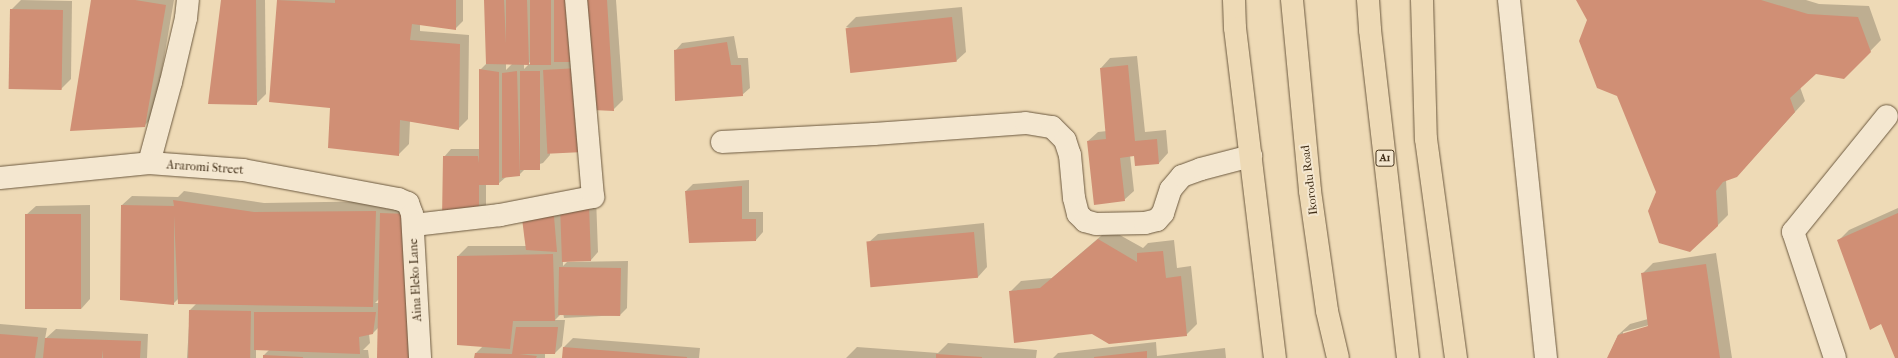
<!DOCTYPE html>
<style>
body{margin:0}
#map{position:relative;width:1898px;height:358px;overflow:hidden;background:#eedab6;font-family:"IM FELL French Canon",serif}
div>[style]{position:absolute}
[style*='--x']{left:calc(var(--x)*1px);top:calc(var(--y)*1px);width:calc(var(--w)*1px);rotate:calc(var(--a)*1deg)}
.shadow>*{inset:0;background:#0003}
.building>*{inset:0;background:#d08f75;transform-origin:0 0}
.roads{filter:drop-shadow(0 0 1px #6c593f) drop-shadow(0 0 1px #6c593f)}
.minor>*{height:22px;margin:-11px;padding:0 11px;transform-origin:11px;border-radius:11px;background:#f4e7d0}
.major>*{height:22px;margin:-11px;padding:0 11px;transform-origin:11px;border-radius:11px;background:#eedab6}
.highway>*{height:22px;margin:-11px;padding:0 11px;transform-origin:11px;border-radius:11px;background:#eedab6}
span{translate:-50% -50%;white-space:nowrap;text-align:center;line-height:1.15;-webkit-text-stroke:4px #f4e7d0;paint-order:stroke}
.shield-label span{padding:1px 3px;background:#f4e7d0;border:1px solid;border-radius:3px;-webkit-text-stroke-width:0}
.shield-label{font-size:11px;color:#412e17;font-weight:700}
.street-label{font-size:12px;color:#412e17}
</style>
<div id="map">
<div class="shadow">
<i style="clip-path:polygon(21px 0,72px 1px,71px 79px,61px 89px,11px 10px)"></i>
<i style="clip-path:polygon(92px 0,174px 0,154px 116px,144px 126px)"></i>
<i style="clip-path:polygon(222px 0,265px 0,266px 94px,256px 104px)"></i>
<i style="clip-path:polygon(278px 0,463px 0,463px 21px,455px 29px,420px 24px,420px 31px,469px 35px,468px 119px,458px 129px,410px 121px,409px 144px,398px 155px,331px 107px,270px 101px)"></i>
<i style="clip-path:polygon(evenodd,485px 0,580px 0,582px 52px,550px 150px,550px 155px,543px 163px,526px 168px,519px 175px,506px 177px,498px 184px,486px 184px,486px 208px,479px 215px,444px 157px,451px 149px,480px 149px,480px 70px,487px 63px,485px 0,533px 59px,533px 64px,529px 64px,524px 69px,524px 64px,528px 64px,533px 59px,485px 0,506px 64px,512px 64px,506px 70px,506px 64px)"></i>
<i style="clip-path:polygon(583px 0,616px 0,623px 100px,613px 110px)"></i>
<i style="clip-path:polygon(1578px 0,1806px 0,1819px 4px,1869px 6px,1881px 40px,1844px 78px,1815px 73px,1800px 87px,1805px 101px,1747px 165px,1726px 180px,1728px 215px,1717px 226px,1657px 192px,1588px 20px)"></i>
<i style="clip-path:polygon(962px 7px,966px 52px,956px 61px,846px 27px,856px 17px)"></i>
<i style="clip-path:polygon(734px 36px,738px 58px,748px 58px,750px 88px,742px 95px,675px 51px,682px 43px)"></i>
<i style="clip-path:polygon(1137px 56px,1145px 132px,1166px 130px,1168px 153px,1159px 163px,1135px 155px,1130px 155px,1134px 191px,1124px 200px,1088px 141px,1098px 132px,1107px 131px,1101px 68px,1110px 58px)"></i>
<i style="clip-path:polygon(749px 180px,749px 212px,763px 212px,763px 232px,756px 240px,686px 191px,693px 184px)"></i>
<i style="clip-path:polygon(evenodd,184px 191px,264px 203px,386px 201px,386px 209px,390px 204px,418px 205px,378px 358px,380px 326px,373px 333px,369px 334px,370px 343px,363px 350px,368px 350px,369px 358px,264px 358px,264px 355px,270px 349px,256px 349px,256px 358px,187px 358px,190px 310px,196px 304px,179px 298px,173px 304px,122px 205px,132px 196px,178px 197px,184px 191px,380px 298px,380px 303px,375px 303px,380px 298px)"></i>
<i style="clip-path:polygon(596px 197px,598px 252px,591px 260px,563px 260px,563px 266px,567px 262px,628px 261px,627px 308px,620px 315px,564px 318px,563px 312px,555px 320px,565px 320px,562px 346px,555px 353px,545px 353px,545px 358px,475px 358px,476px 353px,483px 346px,458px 344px,458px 256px,468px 246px,526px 246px,522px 212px)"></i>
<i style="clip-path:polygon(90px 205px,90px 299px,81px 309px,26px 215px,36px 206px)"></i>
<i style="clip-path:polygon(1898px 208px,1898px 358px,1896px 358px,1882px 322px,1838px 241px,1849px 230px)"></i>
<i style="clip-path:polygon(984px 223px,987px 267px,978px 277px,868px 243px,878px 234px)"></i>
<i style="clip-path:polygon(1109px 229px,1143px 248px,1148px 243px,1174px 240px,1177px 268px,1191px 266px,1197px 324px,1186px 335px,1092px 333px,1010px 292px,1021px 281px,1052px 278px)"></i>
<i style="clip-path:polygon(evenodd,1716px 253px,1732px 358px,1608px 358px,1618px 335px,1630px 324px,1648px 319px,1642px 274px,1653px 263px,1716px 253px,1653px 324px,1653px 326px,1623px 334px,1623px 332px,1653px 324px)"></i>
<i style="clip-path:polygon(0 324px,47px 328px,45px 339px,56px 329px,148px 334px,147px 358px,0 358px)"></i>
<i style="clip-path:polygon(573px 338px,700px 348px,699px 358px,563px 358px,563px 348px)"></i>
<i style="clip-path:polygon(1156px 342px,1157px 356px,1225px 348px,1226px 358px,1053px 358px,1058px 353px)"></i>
<i style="clip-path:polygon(948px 343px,1037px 350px,1036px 358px,846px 358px,857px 347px,938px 353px)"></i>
</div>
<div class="building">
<i style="clip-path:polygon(91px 0,135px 0,166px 5px,145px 127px,70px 131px)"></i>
<i style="clip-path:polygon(221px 0,256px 0,257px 105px,208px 104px)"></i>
<i style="clip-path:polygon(277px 0,335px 3px,335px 0,456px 0,456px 30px,412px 24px,410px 40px,460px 44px,459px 130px,400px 120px,399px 156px,328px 148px,330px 108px,269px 102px)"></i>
<i style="clip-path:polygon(484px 0,504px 0,506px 44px,506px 0,527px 0,529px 65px,486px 64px)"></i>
<i style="left:530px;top:0;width:21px;height:65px"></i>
<i style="left:554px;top:0;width:19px;height:62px"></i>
<i style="clip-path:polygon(582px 0,607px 0,614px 111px,593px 110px)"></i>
<i style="clip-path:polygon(1576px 0,1761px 0,1808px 14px,1858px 17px,1871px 52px,1844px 79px,1816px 74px,1790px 98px,1795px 112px,1737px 177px,1723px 182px,1716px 191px,1718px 226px,1690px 252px,1659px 243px,1648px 211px,1656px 192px,1617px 96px,1597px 88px,1579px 41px,1587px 20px)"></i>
<i style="left:10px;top:9px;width:53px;height:80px;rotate:1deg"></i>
<i style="left:952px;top:17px;width:45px;height:107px;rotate:84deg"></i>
<i style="clip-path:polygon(727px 42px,731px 65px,741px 65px,743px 96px,675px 101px,674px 50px)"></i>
<i style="clip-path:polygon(1128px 65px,1135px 141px,1157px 139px,1159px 164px,1135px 166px,1134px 156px,1120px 158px,1125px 201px,1094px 205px,1087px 141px,1106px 139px,1100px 68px)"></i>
<i style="left:579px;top:68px;width:84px;height:36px;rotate:87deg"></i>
<i style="clip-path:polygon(479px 69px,499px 72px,499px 185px,479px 185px,479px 216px,442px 219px,443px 156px,478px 156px,479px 163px)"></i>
<i style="clip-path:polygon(517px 71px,520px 176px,502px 178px,502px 73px)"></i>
<i style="left:520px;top:71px;width:20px;height:99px"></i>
<i style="clip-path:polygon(742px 186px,742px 219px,756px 219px,756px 241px,689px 243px,685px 191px)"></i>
<i style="clip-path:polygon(173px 200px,254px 212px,376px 211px,373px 307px,178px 304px,174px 215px,174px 305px,120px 300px,121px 205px,174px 206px)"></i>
<i style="left:589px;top:204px;width:57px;height:29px;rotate:88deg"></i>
<i style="clip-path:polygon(553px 205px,557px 252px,526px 250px,521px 211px)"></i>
<i style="clip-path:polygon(380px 213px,409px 214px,416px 358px,377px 358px)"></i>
<i style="clip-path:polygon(1898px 213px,1898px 358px,1895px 358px,1881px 324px,1870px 330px,1837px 240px)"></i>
<i style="left:81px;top:214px;width:95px;height:56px;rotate:90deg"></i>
<i style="left:974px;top:232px;width:46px;height:108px;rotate:85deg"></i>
<i style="clip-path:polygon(1098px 239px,1137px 262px,1137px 253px,1163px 251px,1166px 278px,1181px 276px,1187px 336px,1109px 344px,1092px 334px,1014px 343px,1009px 291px,1040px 288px)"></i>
<i style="clip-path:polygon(553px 254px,555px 321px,513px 321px,510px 349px,457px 345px,457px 256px)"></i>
<i style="clip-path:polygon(1706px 264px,1720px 358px,1607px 358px,1618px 335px,1648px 326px,1641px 273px)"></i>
<i style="left:621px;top:268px;width:48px;height:62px;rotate:91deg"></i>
<i style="left:189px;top:310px;width:62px;height:48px;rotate:1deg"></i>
<i style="clip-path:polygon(254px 312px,376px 312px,373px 334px,359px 337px,360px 354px,254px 350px)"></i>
<i style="clip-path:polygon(516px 327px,558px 327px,555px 354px,519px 354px,537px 356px,536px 358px,474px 358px,475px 353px,512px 354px)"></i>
<i style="clip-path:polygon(0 334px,38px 337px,35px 358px,0 358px)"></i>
<i style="clip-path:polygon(45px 338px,141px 341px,140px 358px,103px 358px,103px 350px,102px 358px,43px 358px)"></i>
<i style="clip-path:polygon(563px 347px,687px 357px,687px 358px,562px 358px)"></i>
<i style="clip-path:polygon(1147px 351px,1147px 358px,1094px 358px,1094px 357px)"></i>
<i style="clip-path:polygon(936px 354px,982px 357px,982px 358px,936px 358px)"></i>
<i style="clip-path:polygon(263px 355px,303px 357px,303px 358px,263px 358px)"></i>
</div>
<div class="roads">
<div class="minor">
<i style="--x:1509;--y:0;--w:360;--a:84.1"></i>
<i style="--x:722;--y:142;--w:152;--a:-3"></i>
<i style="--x:874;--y:134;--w:152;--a:-4.1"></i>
<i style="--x:1026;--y:123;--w:26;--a:9"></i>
<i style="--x:1052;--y:127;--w:18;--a:45"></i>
<i style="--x:1065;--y:140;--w:16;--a:72"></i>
<i style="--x:1070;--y:155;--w:43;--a:84.7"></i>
<i style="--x:1074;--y:198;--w:16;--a:76"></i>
<i style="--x:1078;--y:214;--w:10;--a:45"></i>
<i style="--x:1085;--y:221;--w:11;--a:15"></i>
<i style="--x:1096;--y:224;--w:49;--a:-1.2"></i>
<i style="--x:1145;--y:223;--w:12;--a:-14"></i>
<i style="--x:1157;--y:220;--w:9;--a:-49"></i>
<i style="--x:1163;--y:213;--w:25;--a:-72"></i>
<i style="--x:1171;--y:189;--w:17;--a:-50"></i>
<i style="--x:1182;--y:176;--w:20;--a:-20"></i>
<i style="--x:1201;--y:169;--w:52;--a:-14.6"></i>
<i style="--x:149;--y:163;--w:84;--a:-74.8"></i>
<i style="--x:171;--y:82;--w:66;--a:-76.8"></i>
<i style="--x:186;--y:18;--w:18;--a:-84"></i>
<i style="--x:0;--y:178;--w:150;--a:-5.7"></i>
<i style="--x:149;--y:163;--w:94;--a:4.3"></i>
<i style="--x:243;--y:170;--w:158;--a:10.6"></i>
<i style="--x:398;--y:199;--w:11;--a:22"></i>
<i style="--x:408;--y:203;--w:12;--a:70"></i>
<i style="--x:412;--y:214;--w:144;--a:86.8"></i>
<i style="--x:414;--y:225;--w:87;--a:-6.6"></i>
<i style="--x:500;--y:215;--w:95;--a:-11"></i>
<i style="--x:593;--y:197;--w:198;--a:-94.9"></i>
<i style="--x:1835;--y:358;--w:133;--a:-108.4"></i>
<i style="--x:1793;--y:232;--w:149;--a:-51"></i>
</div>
<div class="major">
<i style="--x:1234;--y:0;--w:28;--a:88"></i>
<i style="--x:1235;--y:28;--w:332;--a:83.1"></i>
<i style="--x:1422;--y:0;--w:139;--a:88.4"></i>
<i style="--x:1426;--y:139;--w:221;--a:82.2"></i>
</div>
<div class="highway">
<i style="--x:1292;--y:0;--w:192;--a:84.6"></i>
<i style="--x:1310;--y:191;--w:121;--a:81.9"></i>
<i style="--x:1327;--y:311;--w:48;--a:76.8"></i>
<i style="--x:1368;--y:0;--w:30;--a:86"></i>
<i style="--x:1370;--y:30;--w:330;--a:83.4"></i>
</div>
</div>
<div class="shield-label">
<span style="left:1385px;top:158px">A1</span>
</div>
<div class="street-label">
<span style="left:205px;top:168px;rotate:4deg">Araromi Street</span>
<span style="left:1310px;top:180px;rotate:-97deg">Ikorodu Road</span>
<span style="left:416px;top:280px;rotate:-93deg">Aina Eleko Lane</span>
</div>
</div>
